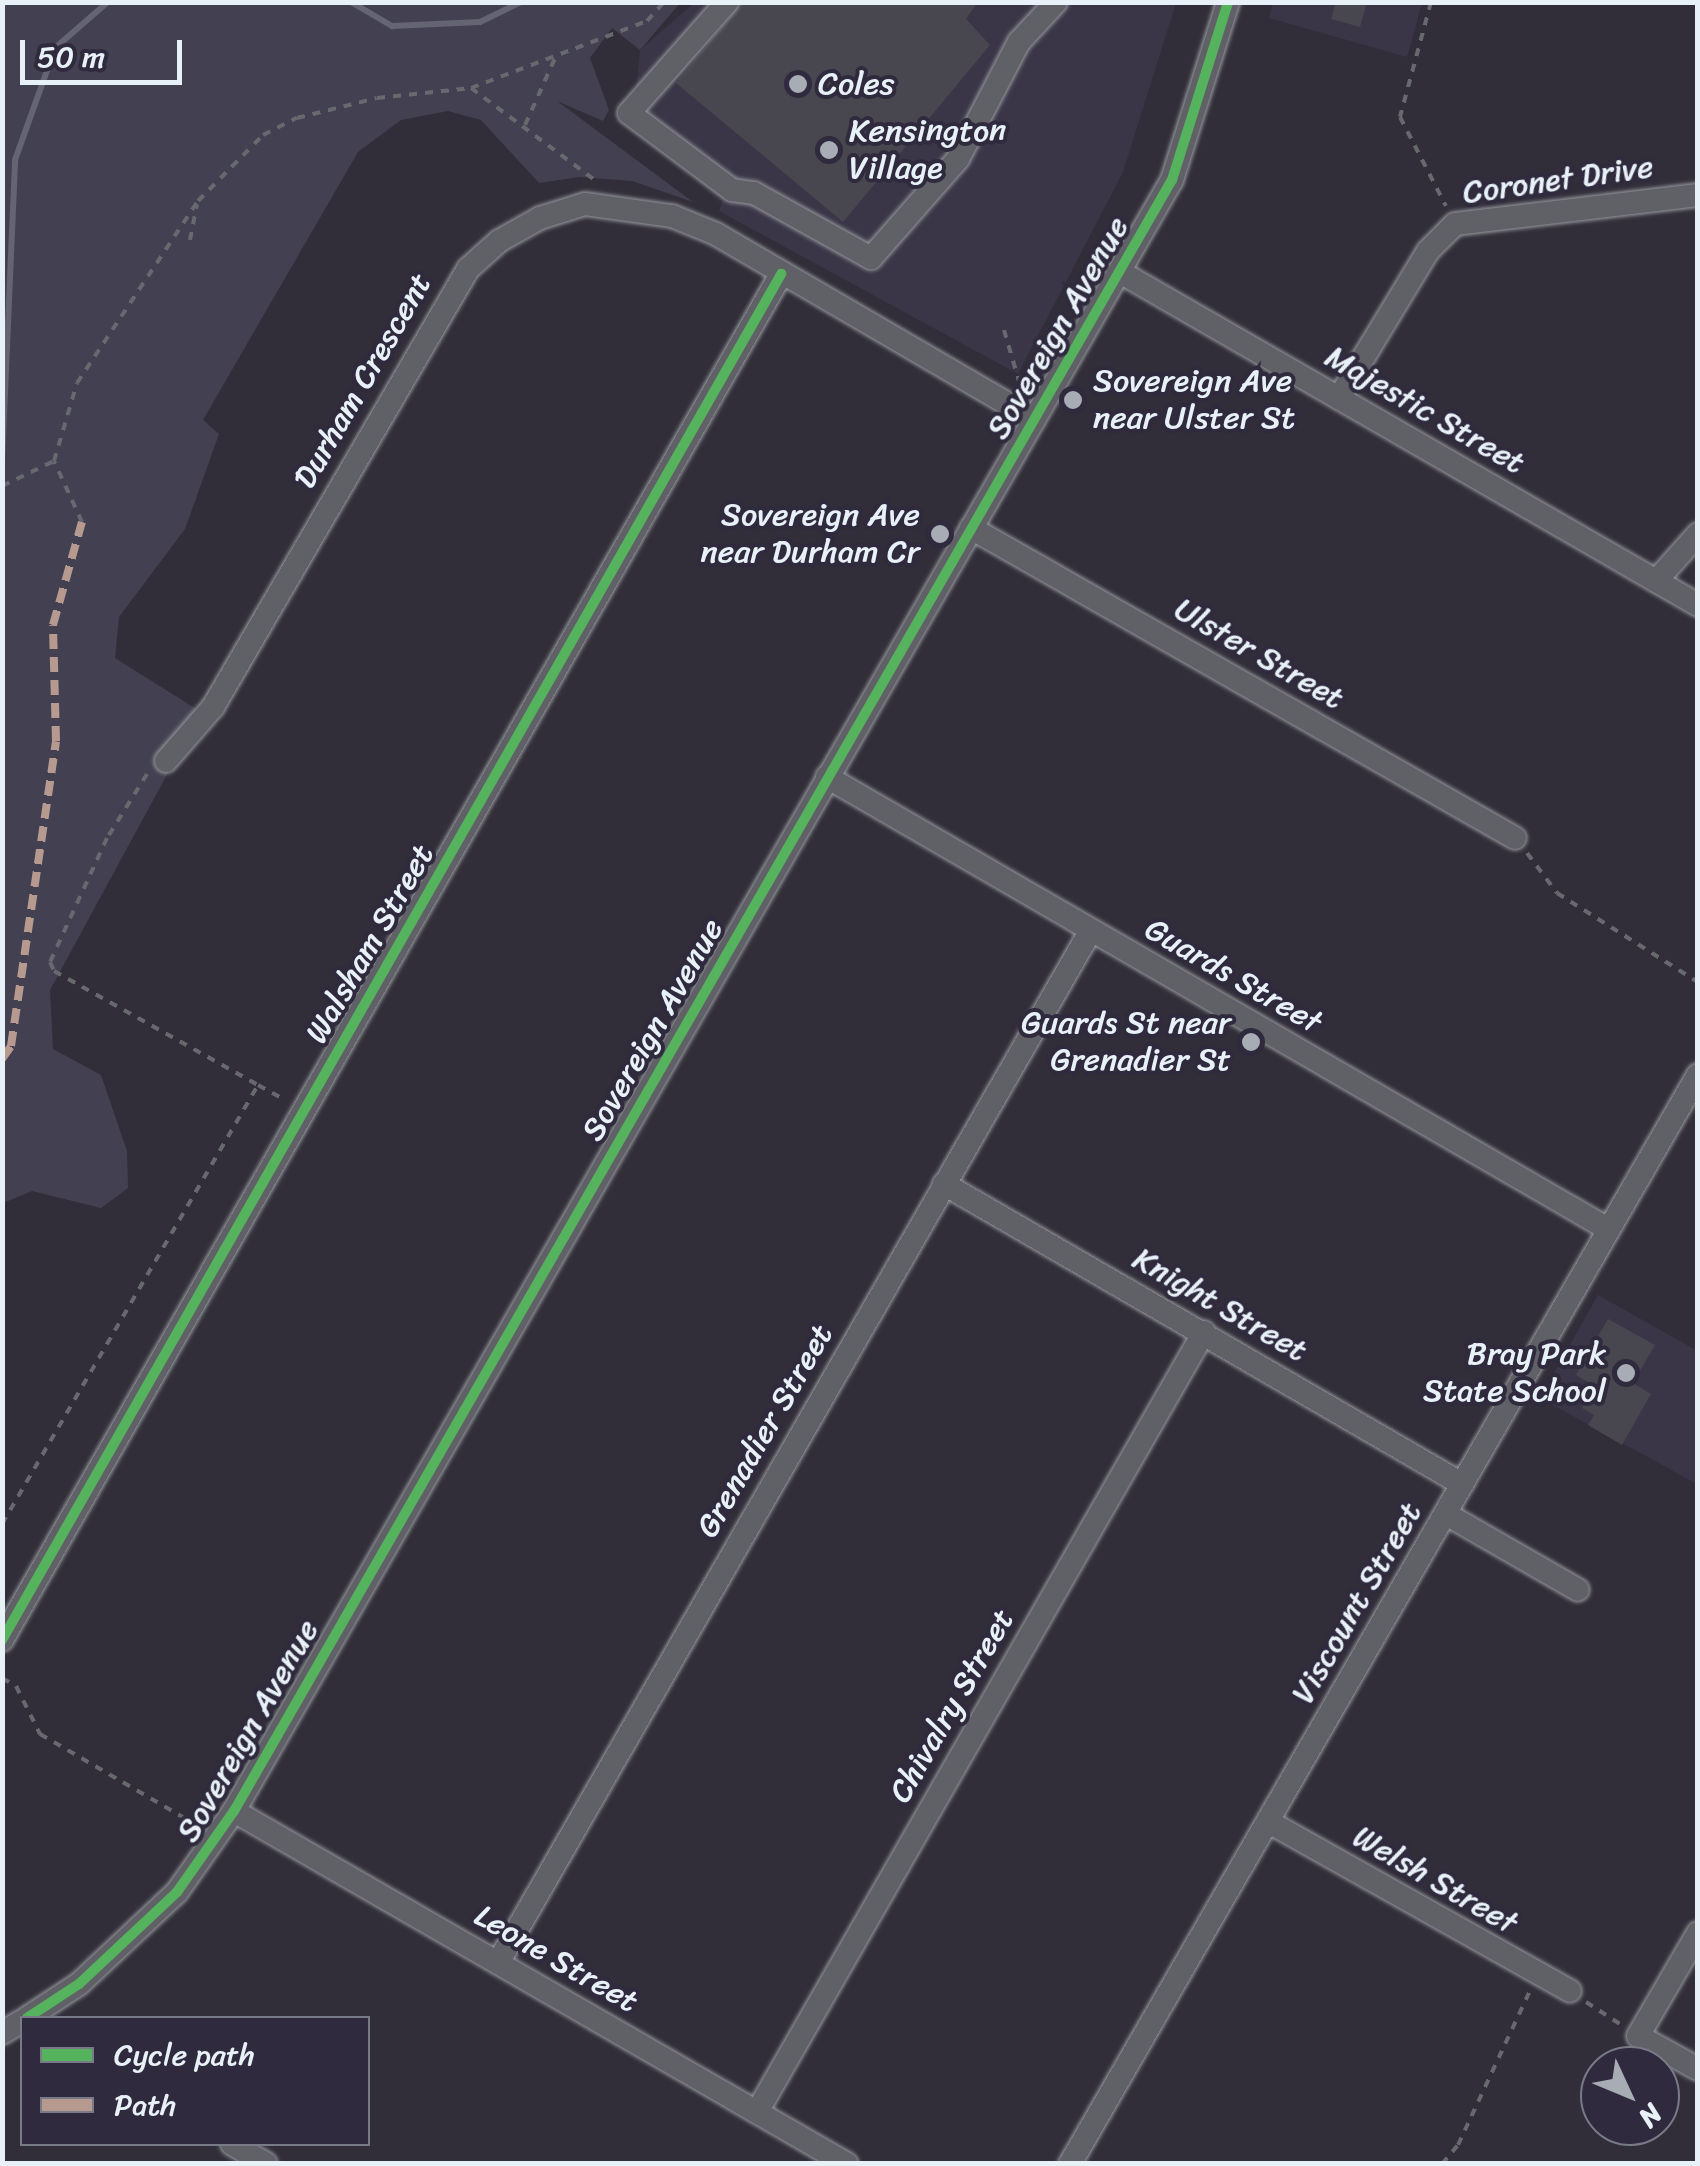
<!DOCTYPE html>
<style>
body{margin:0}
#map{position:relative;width:1700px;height:2166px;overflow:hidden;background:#312e39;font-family:Sriracha,sans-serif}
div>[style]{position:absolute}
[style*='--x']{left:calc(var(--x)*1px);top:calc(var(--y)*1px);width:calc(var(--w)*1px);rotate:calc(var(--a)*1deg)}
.built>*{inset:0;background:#3a3647}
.green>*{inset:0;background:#434151}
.stream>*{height:6px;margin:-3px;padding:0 3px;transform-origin:3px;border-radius:3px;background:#646472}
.building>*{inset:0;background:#48464e}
.path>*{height:4px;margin-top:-2px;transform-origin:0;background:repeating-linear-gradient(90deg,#68686f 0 8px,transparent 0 16px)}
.roads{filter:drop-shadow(0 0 2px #98999f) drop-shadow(0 0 2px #98999f)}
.minor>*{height:22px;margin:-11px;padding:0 11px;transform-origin:11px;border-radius:11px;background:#606067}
.quiet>*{height:8px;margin-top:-4px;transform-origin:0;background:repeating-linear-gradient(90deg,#b69a8f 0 15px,transparent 0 23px)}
.cycleway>*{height:10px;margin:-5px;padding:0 5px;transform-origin:5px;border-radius:5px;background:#56b35d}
.dots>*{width:28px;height:28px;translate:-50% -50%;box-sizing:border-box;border:5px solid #2f2a3d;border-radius:50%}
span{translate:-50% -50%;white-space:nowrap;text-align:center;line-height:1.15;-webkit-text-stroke:8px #2f2a3d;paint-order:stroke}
.poi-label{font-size:32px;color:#e8f1f8}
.left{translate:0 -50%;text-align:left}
.right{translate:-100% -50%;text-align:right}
.street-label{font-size:32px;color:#e8f1f8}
.frame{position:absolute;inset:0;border:5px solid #e8f1f8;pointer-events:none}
.legend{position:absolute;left:20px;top:2016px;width:350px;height:130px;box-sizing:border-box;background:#2f2a3d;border:2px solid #797a88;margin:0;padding:12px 18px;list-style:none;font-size:30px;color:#e8f1f8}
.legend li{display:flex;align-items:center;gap:20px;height:50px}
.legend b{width:50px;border:2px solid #797a88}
.north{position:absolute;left:1580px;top:2046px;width:100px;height:100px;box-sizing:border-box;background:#2f2a3d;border:2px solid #797a88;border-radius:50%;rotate:134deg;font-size:28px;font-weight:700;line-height:40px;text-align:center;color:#e8f1f8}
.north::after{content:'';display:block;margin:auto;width:35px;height:45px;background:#a8adb5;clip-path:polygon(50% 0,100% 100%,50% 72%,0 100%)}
.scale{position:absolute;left:20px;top:40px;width:162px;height:45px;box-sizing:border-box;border:5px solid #e8f1f8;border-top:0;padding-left:12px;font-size:30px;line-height:35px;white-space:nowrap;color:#e8f1f8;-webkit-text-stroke:8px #2f2a3d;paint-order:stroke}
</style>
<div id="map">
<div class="built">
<i style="clip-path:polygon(694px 3px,1176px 3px,1123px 172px,1018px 374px,719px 211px,723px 200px,633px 125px,640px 50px)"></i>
<i style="clip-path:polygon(1273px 3px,1422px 3px,1407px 57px,1269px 18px)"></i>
<i style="clip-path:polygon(1598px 1295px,1694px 1349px,1697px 1344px,1697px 1484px,1540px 1398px)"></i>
</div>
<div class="green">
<i style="clip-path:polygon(3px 3px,680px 3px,640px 50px,612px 28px,590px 58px,609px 110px,603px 121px,557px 101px,693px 202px,632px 181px,580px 177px,539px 183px,481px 120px,448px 111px,401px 120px,358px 152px,203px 420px,219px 434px,185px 529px,119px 617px,115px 658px,201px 712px,50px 990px,53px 1049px,101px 1075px,127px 1151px,128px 1188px,101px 1208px,32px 1191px,3px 1203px)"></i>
</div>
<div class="stream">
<i style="--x:351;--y:2;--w:48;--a:30.3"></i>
<i style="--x:392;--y:26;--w:88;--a:-2.6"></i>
<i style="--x:480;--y:22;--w:46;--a:-26"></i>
<i style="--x:2;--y:461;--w:301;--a:-87.5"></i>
<i style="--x:15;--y:160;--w:119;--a:-70.3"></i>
<i style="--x:55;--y:48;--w:70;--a:-41"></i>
</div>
<div class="building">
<i style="clip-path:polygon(742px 2px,978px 2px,966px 19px,990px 45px,843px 222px,676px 83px)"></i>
<i style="clip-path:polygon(1336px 2px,1367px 2px,1360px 27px,1331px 19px)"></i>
<i style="clip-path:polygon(1608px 1319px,1655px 1345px,1633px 1383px,1651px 1394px,1622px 1445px,1588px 1425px,1594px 1415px,1582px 1408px,1594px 1386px,1576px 1375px)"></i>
</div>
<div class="path">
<i style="--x:1431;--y:2;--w:119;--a:105.1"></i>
<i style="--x:1400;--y:117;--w:100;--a:62.7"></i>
<i style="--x:471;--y:88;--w:159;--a:36.6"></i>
<i style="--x:525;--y:125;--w:76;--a:-65.8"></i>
<i style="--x:190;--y:240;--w:36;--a:-79"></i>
<i style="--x:1004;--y:330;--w:53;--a:73.6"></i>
<i style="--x:2;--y:486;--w:58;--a:-25.7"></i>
<i style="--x:82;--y:522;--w:67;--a:-114.7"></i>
<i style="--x:54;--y:461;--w:81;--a:-73.6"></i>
<i style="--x:77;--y:383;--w:219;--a:-56.4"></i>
<i style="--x:198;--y:201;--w:93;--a:-45.4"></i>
<i style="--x:263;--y:135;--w:38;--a:-27"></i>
<i style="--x:297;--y:118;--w:82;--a:-14"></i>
<i style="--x:377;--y:98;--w:95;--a:-6.1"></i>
<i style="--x:471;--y:88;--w:188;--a:-20.8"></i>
<i style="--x:647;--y:21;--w:25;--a:-48"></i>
<i style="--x:147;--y:774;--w:75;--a:122"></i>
<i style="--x:107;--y:838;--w:136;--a:114.7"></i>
<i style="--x:50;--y:962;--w:10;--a:66"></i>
<i style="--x:54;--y:971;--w:234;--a:29.2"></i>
<i style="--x:1527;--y:853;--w:50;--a:53.1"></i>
<i style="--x:1557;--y:893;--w:167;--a:32.3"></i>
<i style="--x:2;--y:1524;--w:508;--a:-59.75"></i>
<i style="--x:258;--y:1085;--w:31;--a:29"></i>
<i style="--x:2;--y:1678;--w:16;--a:30"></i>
<i style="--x:16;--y:1686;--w:54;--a:63.4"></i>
<i style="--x:40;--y:1734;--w:177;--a:30.2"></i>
<i style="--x:1586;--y:2002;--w:40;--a:32.9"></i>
<i style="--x:1442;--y:2164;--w:25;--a:-50"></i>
<i style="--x:1458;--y:2145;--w:168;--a:-65"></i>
</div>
<div class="roads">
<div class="minor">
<i style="--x:727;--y:2;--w:148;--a:131.4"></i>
<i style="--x:629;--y:113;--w:129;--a:36.8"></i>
<i style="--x:732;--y:190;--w:22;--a:8"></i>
<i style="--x:754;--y:193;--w:134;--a:29.1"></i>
<i style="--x:871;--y:258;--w:132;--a:-48.7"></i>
<i style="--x:958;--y:159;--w:132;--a:-62.5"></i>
<i style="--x:1019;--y:42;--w:54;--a:-47.2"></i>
<i style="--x:1120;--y:272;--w:667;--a:29.95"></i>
<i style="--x:1339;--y:398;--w:172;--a:-58.8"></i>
<i style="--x:1428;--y:251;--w:38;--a:-45"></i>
<i style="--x:1455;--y:224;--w:245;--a:-6.8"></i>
<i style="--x:971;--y:528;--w:626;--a:29.68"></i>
<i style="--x:1656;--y:581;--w:63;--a:-48.2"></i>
<i style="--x:166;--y:761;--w:72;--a:-49"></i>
<i style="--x:213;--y:707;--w:507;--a:-59.79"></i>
<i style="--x:468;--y:269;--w:42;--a:-42.1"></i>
<i style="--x:499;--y:241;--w:47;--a:-29.3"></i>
<i style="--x:540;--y:218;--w:47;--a:-17.3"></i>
<i style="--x:585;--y:204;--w:88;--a:7.9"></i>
<i style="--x:672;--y:216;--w:48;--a:22.2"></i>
<i style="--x:716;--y:234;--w:368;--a:30.2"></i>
<i style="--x:827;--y:777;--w:902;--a:30.06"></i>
<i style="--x:944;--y:1184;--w:599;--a:30.08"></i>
<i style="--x:1446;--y:1514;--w:152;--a:29.9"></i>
<i style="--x:2;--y:1640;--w:1573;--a:-60.3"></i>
<i style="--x:234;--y:1811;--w:707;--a:29.94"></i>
<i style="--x:1269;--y:1822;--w:345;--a:29.3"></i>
<i style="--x:1698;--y:1933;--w:119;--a:120.2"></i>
<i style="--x:1638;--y:2036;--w:68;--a:28.8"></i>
<i style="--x:498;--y:1963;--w:1189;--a:-60.14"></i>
<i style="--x:27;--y:2018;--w:62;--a:-33.2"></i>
<i style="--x:79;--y:1984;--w:134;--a:-43.2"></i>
<i style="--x:177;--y:1892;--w:99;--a:-54.9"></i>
<i style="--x:234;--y:1811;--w:1881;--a:-60.1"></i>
<i style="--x:1172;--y:180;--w:187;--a:-72.5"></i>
<i style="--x:2;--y:2033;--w:23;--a:-31"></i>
<i style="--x:757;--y:2112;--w:899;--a:-60.18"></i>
<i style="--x:232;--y:2144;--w:39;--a:30"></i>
<i style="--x:1070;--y:2164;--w:1257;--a:-60.03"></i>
</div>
</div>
<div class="quiet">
<i style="--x:2;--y:1059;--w:16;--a:-55"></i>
<i style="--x:11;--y:1046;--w:308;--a:-81.6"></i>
<i style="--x:56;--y:741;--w:116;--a:-91.5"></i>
<i style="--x:53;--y:625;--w:107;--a:-74.3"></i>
</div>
<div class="cycleway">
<i style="--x:2;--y:1640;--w:1573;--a:-60.3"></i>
<i style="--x:27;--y:2018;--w:62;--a:-33.2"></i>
<i style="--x:79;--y:1984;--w:134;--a:-43.2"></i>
<i style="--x:177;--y:1892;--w:99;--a:-54.9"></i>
<i style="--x:234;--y:1811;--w:1881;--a:-60.1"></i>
<i style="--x:1172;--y:180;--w:187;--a:-72.5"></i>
</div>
<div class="dots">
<i style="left:798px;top:84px;background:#a8adb5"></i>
<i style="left:829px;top:150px;background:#a8adb5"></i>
<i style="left:1073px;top:400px;background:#a8adb5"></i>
<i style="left:940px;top:534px;background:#a8adb5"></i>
<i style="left:1251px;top:1042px;background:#a8adb5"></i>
<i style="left:1626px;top:1373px;background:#a8adb5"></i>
</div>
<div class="poi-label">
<span class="left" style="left:818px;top:84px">Coles</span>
<span class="left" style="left:849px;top:150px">Kensington<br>Village</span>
<span class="left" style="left:1093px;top:400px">Sovereign Ave<br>near Ulster St</span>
<span class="right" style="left:920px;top:534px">Sovereign Ave<br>near Durham Cr</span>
<span class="right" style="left:1231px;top:1042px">Guards St near<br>Grenadier St</span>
<span class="right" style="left:1606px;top:1373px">Bray Park<br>State School</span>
</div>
<div class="street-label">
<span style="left:1558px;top:180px;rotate:-8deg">Coronet Drive</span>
<span style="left:1058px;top:328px;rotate:-60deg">Sovereign Avenue</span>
<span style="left:363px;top:381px;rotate:-60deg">Durham Crescent</span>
<span style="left:1425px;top:410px;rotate:30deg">Majestic Street</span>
<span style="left:1259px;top:654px;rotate:30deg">Ulster Street</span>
<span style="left:370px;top:944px;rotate:-60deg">Walsham Street</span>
<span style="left:1233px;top:976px;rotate:30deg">Guards Street</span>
<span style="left:653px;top:1030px;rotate:-60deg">Sovereign Avenue</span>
<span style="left:1220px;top:1305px;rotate:30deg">Knight Street</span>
<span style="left:765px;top:1431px;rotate:-60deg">Grenadier Street</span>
<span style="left:1357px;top:1603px;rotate:-60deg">Viscount Street</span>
<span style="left:952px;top:1706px;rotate:-60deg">Chivalry Street</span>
<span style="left:248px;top:1731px;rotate:-60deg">Sovereign Avenue</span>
<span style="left:1435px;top:1880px;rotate:30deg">Welsh Street</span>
<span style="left:556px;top:1959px;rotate:30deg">Leone Street</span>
</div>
<div class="frame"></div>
<ul class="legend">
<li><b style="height:12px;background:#56b35d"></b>Cycle path</li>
<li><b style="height:12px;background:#b69a8f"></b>Path</li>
</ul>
<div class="north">N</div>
<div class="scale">50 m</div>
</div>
